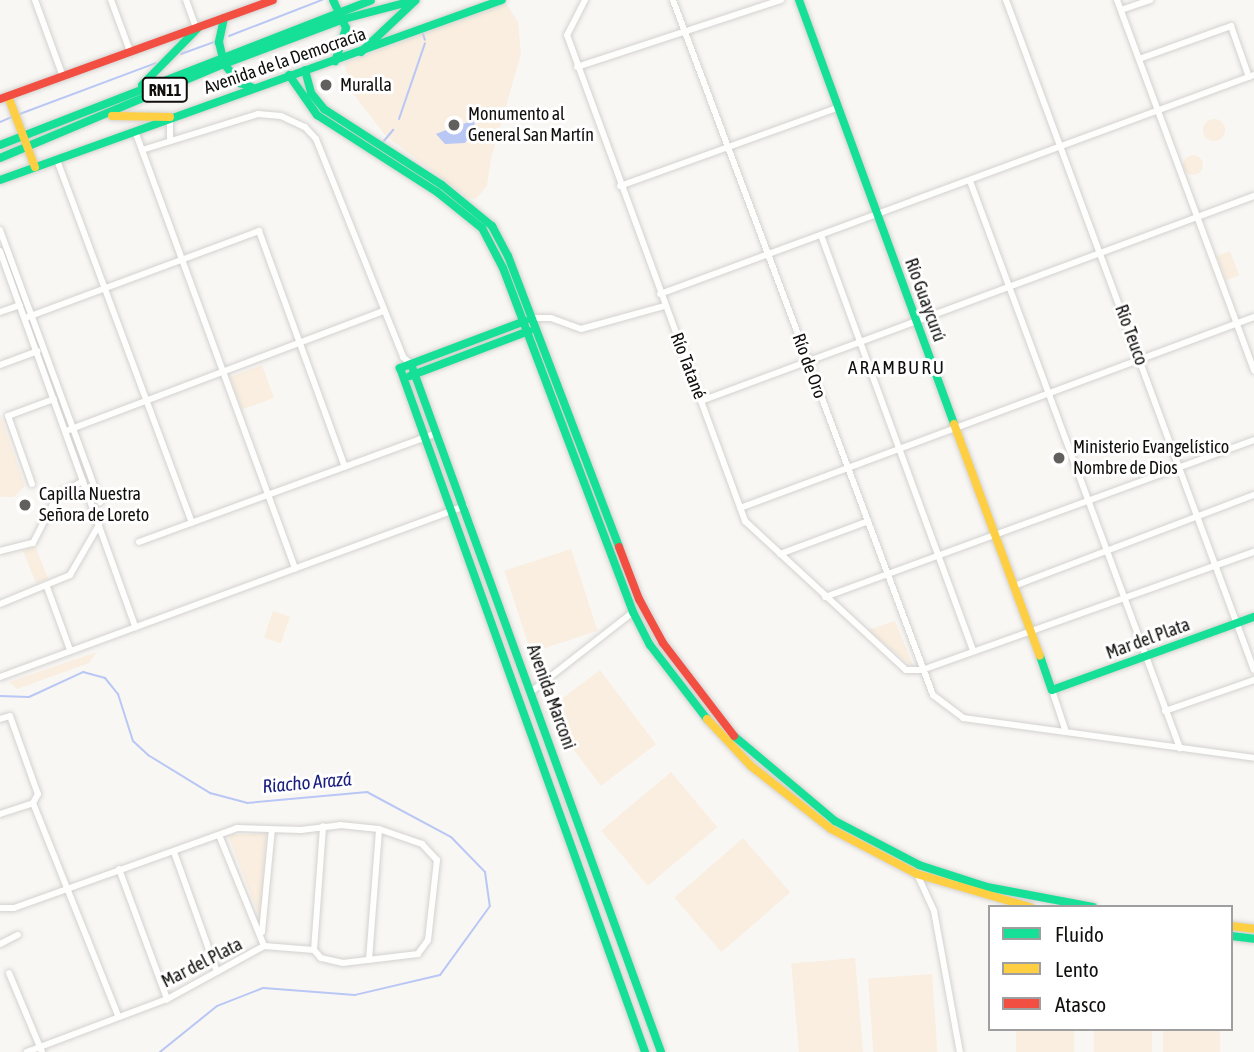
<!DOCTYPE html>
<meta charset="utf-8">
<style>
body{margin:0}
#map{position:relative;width:1254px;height:1052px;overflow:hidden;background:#f9f7f4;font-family:"Asap Condensed",sans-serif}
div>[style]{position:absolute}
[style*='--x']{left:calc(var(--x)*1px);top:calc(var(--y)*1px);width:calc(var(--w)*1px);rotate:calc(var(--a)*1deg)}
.green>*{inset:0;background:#f9eedf;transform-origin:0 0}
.round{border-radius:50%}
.water>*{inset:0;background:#b9c7f4}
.stream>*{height:2px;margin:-1px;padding:0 1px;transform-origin:1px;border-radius:1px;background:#b9c7f4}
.roads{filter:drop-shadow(0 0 2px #d3d2d0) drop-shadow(0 0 2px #d3d2d0)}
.street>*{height:6px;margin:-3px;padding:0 3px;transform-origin:3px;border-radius:3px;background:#fefefd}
.fast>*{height:8px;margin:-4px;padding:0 4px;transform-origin:4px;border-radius:4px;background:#16e098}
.slow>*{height:8px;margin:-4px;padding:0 4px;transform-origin:4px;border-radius:4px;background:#ffcf43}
.jam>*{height:8px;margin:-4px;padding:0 4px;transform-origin:4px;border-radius:4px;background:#f24e42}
.dots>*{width:19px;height:19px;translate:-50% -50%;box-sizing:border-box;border:4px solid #fff;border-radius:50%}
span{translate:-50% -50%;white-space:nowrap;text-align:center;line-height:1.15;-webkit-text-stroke:6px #fff;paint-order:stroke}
.shield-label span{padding:2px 5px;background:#fff;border:2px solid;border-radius:5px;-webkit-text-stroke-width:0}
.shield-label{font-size:16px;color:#100f0e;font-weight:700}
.street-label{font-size:18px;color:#100f0e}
.poi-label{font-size:18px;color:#100f0e}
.left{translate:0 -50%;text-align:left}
.neighbourhood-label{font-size:19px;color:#100f0e;letter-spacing:2px}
.water-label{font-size:19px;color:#1b207e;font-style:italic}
.legend{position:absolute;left:988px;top:905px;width:245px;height:126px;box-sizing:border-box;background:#fff;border:2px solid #9f9f9f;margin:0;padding:9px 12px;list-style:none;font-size:21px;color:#100f0e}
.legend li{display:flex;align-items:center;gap:14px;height:35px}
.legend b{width:35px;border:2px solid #9f9f9f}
</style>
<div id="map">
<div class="green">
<i style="clip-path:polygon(506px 3px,518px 22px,521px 54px,491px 158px,487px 186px,476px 199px,466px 197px,385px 135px,352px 92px,344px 63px)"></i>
<i class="round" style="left:1203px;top:119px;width:22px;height:22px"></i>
<i class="round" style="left:1183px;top:155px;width:20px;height:20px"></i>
<i style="left:1230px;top:251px;width:26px;height:14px;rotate:69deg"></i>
<i style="left:262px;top:365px;width:35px;height:34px;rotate:70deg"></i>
<i style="clip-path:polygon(0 415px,25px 486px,14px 497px,0 497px)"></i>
<i style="clip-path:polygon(463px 517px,523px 683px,521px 684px)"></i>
<i style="left:35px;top:546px;width:35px;height:13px;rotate:68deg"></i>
<i style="left:571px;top:549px;width:86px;height:70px;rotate:72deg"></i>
<i style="left:273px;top:611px;width:18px;height:28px;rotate:19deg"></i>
<i style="clip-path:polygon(895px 621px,914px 668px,868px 630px)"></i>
<i style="clip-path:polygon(97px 652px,89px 663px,17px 689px,9px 682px)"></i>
<i style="left:600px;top:670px;width:93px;height:69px;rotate:53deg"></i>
<i style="left:671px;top:772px;width:72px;height:91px;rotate:50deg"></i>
<i style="clip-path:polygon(560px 795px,562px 795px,609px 930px)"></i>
<i style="clip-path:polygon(266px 833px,261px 921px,228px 835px)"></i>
<i style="left:743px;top:838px;width:72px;height:91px;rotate:49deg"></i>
<i style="left:855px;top:958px;width:94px;height:64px;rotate:85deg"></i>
<i style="left:932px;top:974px;width:78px;height:64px;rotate:86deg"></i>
<i style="left:1016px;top:1029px;width:58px;height:23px"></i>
<i style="left:1094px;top:1029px;width:58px;height:23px"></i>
<i style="left:1163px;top:1029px;width:57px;height:23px"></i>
</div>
<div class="water">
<i style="clip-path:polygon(474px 121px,475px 129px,465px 143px,445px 144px,436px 134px,446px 130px,454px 134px,462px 124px)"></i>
</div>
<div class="stream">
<i style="--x:423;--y:34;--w:6;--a:72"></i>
<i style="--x:229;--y:36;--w:100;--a:-21.2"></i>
<i style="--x:181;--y:54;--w:37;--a:-20"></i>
<i style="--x:17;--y:115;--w:148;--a:-20.5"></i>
<i style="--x:399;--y:119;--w:80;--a:-71.1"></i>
<i style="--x:0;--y:122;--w:13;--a:-23"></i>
<i style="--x:383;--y:142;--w:16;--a:-50"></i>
<i style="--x:0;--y:696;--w:29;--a:2"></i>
<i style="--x:29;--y:697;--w:60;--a:-24.8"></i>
<i style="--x:83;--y:672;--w:23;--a:15"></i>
<i style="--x:105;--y:678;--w:21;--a:51"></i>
<i style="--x:118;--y:694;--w:49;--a:72.3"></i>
<i style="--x:133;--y:741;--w:21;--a:43"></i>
<i style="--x:148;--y:755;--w:73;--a:31.5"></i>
<i style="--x:210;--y:793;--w:38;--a:15"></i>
<i style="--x:247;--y:803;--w:121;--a:-5.2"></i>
<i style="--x:367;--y:792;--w:95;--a:28.2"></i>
<i style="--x:451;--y:837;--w:49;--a:45.8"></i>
<i style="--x:485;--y:872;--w:34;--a:82"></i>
<i style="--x:490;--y:906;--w:85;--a:125.9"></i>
<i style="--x:440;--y:975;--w:87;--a:166.8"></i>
<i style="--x:355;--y:995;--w:92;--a:-175.6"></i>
<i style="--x:263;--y:988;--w:49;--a:158.6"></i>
<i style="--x:217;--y:1006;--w:73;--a:141.1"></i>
</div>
<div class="roads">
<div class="street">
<i style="--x:35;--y:0;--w:82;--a:70"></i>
<i style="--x:111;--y:0;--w:54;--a:69.6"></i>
<i style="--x:186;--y:0;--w:30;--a:70"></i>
<i style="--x:585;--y:0;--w:39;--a:117"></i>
<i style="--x:567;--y:35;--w:518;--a:69.88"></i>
<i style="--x:745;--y:521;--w:219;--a:42.8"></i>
<i style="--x:906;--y:670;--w:16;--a:0"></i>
<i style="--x:922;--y:670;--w:352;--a:-19.6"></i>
<i style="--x:673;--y:0;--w:742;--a:69.49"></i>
<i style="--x:933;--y:695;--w:38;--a:37"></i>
<i style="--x:963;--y:718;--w:294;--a:7.8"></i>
<i style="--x:1006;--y:0;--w:714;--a:69.69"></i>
<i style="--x:1117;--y:0;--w:395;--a:69.7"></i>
<i style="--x:1121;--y:10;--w:31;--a:-19"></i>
<i style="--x:1139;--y:59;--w:98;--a:-19.7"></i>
<i style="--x:1231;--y:26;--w:54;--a:70.6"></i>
<i style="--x:577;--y:67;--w:215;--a:-18.2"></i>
<i style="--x:170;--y:117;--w:22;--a:90"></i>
<i style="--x:135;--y:131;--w:466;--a:69.9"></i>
<i style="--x:142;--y:150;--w:121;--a:-17.2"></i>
<i style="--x:258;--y:114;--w:23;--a:5"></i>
<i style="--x:281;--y:116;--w:26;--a:25"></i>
<i style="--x:305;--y:127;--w:16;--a:47"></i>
<i style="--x:316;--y:139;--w:235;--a:68.2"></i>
<i style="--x:403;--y:357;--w:11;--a:41"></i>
<i style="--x:57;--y:160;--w:387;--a:69.6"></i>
<i style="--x:970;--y:181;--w:605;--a:69.68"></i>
<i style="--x:620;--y:186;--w:231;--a:-19.8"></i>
<i style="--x:0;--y:230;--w:290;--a:69.8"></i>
<i style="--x:821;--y:235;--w:442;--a:69.9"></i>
<i style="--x:0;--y:251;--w:400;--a:70.2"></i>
<i style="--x:660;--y:294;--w:633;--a:-20.24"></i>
<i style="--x:0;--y:312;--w:21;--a:-19"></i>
<i style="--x:25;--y:318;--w:250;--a:-20.4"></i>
<i style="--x:259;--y:231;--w:251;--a:70"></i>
<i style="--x:531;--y:318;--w:20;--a:0"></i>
<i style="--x:551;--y:318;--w:32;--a:20"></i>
<i style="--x:581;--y:329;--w:86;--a:-15.5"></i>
<i style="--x:0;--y:365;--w:40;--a:-20.2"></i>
<i style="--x:701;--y:401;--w:590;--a:-20.34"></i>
<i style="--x:66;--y:431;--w:339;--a:-20.7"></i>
<i style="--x:32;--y:484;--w:72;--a:-109.4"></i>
<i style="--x:8;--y:416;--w:49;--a:-20.3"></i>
<i style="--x:740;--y:508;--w:548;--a:-20.38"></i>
<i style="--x:139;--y:542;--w:317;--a:-20.1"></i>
<i style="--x:0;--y:551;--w:34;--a:-14"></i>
<i style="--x:33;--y:543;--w:53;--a:-62.9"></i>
<i style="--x:57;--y:496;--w:30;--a:-30"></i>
<i style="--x:780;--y:554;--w:92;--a:-20.4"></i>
<i style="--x:1014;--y:586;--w:257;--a:-20.8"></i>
<i style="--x:47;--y:587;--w:67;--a:69.9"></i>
<i style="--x:825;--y:597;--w:457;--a:-20.1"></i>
<i style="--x:0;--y:604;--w:76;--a:-22.5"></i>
<i style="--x:70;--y:575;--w:58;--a:-59.9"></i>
<i style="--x:0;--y:677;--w:495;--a:-20.2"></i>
<i style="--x:1052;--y:690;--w:41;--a:71.6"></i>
<i style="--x:532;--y:691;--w:128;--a:-38"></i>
<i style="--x:1165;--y:711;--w:94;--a:-19.2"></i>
<i style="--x:0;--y:719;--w:10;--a:-17"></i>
<i style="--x:10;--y:716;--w:83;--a:70.3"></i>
<i style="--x:38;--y:794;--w:10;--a:119"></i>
<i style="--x:33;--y:803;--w:229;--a:68.2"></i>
<i style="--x:0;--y:814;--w:35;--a:-18"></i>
<i style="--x:219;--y:835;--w:120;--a:67.9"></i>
<i style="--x:174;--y:852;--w:127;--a:70.3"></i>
<i style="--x:119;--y:869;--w:139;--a:69.7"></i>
<i style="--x:917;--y:874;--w:41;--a:65.3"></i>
<i style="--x:934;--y:911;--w:143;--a:79.6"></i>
<i style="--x:0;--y:908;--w:14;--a:0"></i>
<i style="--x:14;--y:908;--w:237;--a:-19.7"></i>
<i style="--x:237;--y:828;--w:64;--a:1.8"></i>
<i style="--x:301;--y:830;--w:39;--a:-7"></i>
<i style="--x:340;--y:825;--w:39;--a:6"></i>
<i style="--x:379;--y:829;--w:46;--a:19.2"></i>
<i style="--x:422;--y:844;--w:22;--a:47"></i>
<i style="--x:437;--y:860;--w:81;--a:96.4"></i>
<i style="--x:428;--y:940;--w:17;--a:126"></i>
<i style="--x:418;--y:954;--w:76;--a:173.2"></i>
<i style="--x:343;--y:963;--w:23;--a:-167"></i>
<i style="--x:321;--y:958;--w:11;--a:-131"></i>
<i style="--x:314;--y:950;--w:50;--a:-175.4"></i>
<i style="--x:264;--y:946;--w:111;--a:151.3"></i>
<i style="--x:167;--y:999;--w:150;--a:159.3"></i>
<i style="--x:262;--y:932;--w:103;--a:-84.5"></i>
<i style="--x:0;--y:944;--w:20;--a:-27"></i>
<i style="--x:314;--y:950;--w:124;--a:-85.8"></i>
<i style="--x:369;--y:960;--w:131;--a:-85.6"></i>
<i style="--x:9;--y:973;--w:86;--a:67.3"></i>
</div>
<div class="fast">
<i style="--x:333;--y:0;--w:31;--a:65"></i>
<i style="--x:346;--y:28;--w:35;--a:108"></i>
<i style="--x:799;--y:0;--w:451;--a:69.9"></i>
<i style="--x:224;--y:18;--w:25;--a:102"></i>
<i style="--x:219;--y:42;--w:23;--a:77"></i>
<i style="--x:224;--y:64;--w:25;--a:50"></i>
<i style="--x:240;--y:83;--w:12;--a:20"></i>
<i style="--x:361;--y:52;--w:74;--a:-43.4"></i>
<i style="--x:305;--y:70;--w:24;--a:75"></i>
<i style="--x:311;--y:93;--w:21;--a:51"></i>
<i style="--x:324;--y:109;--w:140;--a:32.8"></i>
<i style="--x:442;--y:185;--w:65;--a:39.4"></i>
<i style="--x:492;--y:226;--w:34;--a:62"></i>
<i style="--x:508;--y:256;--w:311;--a:69.1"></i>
<i style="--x:289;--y:75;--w:49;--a:55"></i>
<i style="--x:317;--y:115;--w:143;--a:32.7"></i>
<i style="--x:437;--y:192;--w:58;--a:38.7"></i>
<i style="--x:482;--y:228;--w:45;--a:62.3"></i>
<i style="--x:503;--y:268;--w:368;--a:69.3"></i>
<i style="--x:633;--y:612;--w:37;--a:63"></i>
<i style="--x:650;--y:645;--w:93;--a:52.4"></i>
<i style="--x:142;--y:85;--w:81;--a:-45.5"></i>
<i style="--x:0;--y:145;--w:398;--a:-21.3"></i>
<i style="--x:0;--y:158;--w:243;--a:-22.8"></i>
<i style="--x:224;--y:64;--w:128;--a:-20.6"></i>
<i style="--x:344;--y:19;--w:74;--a:-14.8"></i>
<i style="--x:0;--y:180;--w:533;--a:-19.73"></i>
<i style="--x:525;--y:321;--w:134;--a:159.4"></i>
<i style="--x:400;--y:368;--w:727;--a:70.29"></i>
<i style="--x:411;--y:364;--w:732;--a:70.03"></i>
<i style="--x:410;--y:376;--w:127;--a:-20.7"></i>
<i style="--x:1040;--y:656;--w:36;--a:71"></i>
<i style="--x:1052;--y:690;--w:215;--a:-19.9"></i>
<i style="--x:734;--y:736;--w:132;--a:40.1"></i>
<i style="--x:835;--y:821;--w:95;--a:27.6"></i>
<i style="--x:919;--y:865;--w:71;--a:17.9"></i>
<i style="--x:987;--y:887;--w:108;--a:10.7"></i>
<i style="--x:1231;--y:936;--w:23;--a:7"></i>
</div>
<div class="slow">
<i style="--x:8;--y:96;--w:76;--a:69.2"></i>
<i style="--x:112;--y:116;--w:58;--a:1"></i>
<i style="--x:954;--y:424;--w:247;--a:69.7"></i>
<i style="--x:707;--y:719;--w:64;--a:46.9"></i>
<i style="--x:751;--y:766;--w:102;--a:38.2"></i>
<i style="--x:831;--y:829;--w:97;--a:27.6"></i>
<i style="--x:917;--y:874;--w:118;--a:16.3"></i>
<i style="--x:1231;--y:926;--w:23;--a:7"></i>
</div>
<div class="jam">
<i style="--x:0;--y:99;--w:290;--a:-19.9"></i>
<i style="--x:619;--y:547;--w:56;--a:69"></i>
<i style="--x:639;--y:599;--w:50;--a:61.4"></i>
<i style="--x:663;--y:643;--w:117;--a:52.6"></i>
</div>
</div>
<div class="dots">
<i style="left:326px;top:85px;background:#62605e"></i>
<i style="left:454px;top:125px;background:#62605e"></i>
<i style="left:1059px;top:458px;background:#62605e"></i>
<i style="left:25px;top:505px;background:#62605e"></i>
</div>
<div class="shield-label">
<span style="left:165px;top:90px">RN11</span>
</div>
<div class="street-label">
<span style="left:285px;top:61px;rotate:-19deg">Avenida de la Democracia</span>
<span style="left:925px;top:300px;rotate:70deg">Río Guaycurú</span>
<span style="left:1131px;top:335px;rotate:70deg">Río Teuco</span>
<span style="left:688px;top:366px;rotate:69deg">Río Tatané</span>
<span style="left:809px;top:366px;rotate:70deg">Río de Oro</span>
<span style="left:1148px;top:639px;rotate:-20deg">Mar del Plata</span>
<span style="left:551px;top:697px;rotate:70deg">Avenida Marconi</span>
<span style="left:202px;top:963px;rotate:-27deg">Mar del Plata</span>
</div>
<div class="poi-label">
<span class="left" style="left:340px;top:85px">Muralla</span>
<span class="left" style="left:468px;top:125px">Monumento al<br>General San Martín</span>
<span class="left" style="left:1073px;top:458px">Ministerio Evangelístico<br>Nombre de Dios</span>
<span class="left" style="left:39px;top:505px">Capilla Nuestra<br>Señora de Loreto</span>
</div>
<div class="neighbourhood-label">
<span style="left:897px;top:368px">ARAMBURU</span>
</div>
<div class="water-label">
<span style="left:307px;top:783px;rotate:-5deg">Riacho Arazá</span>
</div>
<ul class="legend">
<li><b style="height:9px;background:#16e098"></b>Fluido</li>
<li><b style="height:9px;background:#ffcf43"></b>Lento</li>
<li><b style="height:9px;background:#f24e42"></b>Atasco</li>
</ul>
</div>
